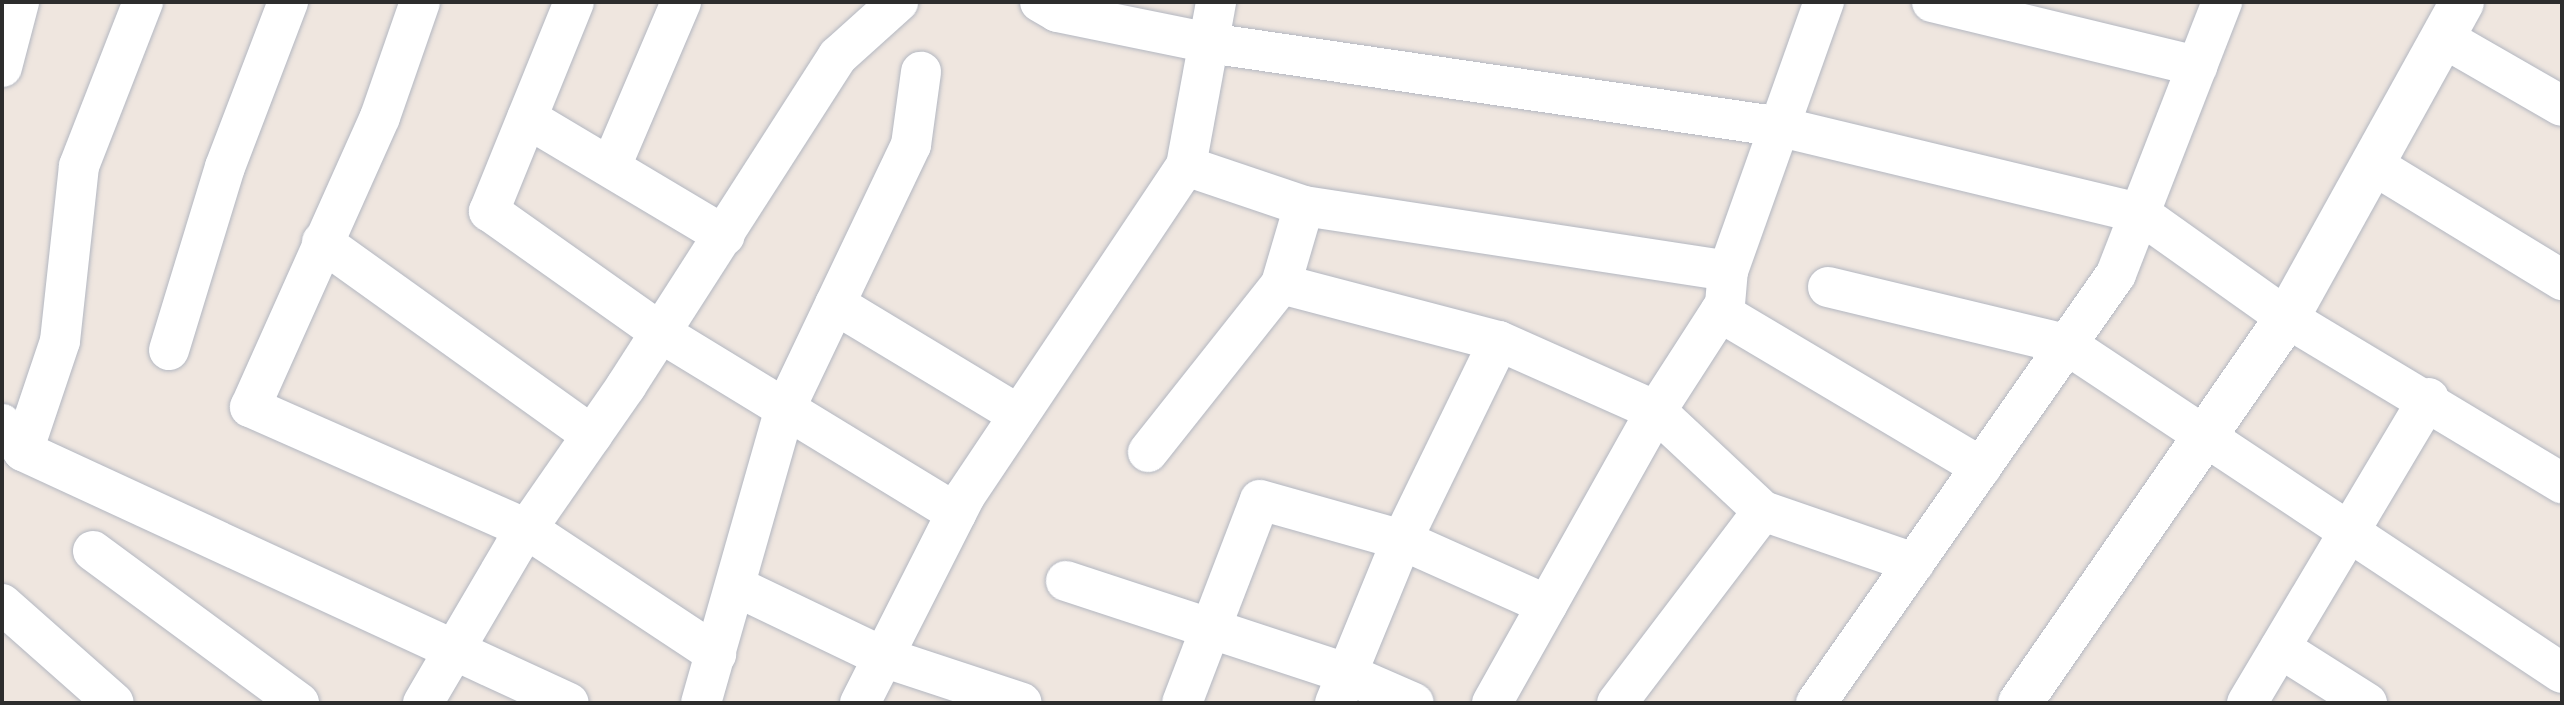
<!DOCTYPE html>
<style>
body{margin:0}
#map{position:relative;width:2564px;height:705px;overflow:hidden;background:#efe6df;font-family:"DM Sans",sans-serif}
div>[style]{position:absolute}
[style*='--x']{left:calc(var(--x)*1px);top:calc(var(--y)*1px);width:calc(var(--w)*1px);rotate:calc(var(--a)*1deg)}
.roads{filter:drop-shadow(0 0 2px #b3b7c1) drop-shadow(0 0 2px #b3b7c1)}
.street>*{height:40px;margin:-20px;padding:0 20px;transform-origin:20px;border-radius:20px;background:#fff}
.secondary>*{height:44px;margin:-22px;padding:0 22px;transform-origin:22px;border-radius:22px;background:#fff}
span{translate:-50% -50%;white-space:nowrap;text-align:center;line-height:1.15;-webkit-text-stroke:8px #fff;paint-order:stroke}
.frame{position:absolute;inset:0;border:4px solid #2d2d2d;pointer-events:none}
</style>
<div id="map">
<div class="roads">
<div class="street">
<i style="--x:420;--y:2;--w:122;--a:109.2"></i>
<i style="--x:380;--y:117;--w:318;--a:114.1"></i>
<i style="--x:250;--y:407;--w:303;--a:23.8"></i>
<i style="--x:527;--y:529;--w:227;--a:33.5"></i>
<i style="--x:574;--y:2;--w:226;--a:112.1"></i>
<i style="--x:489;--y:211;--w:211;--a:35.3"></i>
<i style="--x:661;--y:333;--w:346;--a:31.4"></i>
<i style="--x:1040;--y:2;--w:20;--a:30"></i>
<i style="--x:1057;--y:12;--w:155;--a:11.5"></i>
<i style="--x:1209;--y:43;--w:578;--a:8.35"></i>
<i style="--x:1781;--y:127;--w:368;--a:13.5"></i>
<i style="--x:2139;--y:213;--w:181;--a:35.4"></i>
<i style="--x:2287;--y:318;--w:321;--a:31"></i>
<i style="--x:1932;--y:2;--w:273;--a:13.6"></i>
<i style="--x:2442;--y:37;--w:138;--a:29.9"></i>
<i style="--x:2;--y:67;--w:67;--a:-75.3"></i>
<i style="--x:527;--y:118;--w:230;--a:30.8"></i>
<i style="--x:612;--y:164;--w:176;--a:-66.9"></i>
<i style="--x:2372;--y:164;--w:223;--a:31.4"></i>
<i style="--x:1186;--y:166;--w:125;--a:18.7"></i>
<i style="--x:1304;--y:206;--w:429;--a:8.7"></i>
<i style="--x:322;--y:242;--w:332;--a:35.6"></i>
<i style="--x:1281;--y:284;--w:225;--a:14.7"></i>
<i style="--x:1499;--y:341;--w:172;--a:24"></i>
<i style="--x:1656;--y:411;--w:146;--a:43.1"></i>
<i style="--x:1763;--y:511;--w:160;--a:19"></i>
<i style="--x:1828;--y:287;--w:245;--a:13.5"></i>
<i style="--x:2066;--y:344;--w:595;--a:33.56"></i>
<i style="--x:835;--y:304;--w:213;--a:31.1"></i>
<i style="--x:1720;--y:312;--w:304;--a:30.7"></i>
<i style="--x:169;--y:350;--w:191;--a:-73"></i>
<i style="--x:225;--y:167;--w:177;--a:-69.1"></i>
<i style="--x:2;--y:424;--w:34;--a:52"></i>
<i style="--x:23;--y:451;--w:601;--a:24.78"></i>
<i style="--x:23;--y:451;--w:116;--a:-71.4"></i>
<i style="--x:60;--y:341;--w:176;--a:-83.8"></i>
<i style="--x:79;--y:166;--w:176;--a:-68.7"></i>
<i style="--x:1148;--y:452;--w:214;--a:-51.6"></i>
<i style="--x:1281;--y:284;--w:81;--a:-73.6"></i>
<i style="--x:93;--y:551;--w:256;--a:36.4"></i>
<i style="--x:1066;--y:581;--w:292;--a:18.2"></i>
<i style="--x:1343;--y:672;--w:77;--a:23.6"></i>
<i style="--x:735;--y:586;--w:164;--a:25.6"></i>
<i style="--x:883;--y:657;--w:146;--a:18.3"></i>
<i style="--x:2;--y:604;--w:149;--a:41.5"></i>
<i style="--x:2280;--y:648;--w:103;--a:32.3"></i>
<i style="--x:423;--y:703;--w:182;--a:-59.6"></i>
<i style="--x:515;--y:546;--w:195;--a:-55.2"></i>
<i style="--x:626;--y:386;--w:392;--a:-57.3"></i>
<i style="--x:838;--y:56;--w:81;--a:-42"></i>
<i style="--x:701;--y:703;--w:306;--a:-74.1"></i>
<i style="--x:785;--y:409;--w:293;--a:-64.5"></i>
<i style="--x:911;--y:145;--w:74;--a:-82.2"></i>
<i style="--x:860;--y:703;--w:232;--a:-63.1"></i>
<i style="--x:965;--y:496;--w:397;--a:-56.2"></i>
<i style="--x:1186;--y:166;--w:167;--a:-79.6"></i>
<i style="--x:1182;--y:703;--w:217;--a:-69"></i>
<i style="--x:1260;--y:500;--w:148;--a:15.7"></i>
<i style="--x:1402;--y:540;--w:159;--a:24.1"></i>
<i style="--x:1335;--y:703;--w:176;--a:-67.7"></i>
<i style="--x:1402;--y:540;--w:221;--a:-64"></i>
<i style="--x:1492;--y:703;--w:335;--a:-60.7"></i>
<i style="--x:1656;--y:411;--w:127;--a:-57.2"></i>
<i style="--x:1725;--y:304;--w:33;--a:-85"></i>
<i style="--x:1728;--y:271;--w:286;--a:-70.4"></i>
<i style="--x:1617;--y:703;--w:241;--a:-52.8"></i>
<i style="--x:1816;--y:703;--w:523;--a:-55.03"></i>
<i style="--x:2116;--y:274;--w:292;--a:-68.7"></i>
<i style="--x:2247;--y:703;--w:355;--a:-59.2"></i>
</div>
<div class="secondary">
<i style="--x:2020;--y:703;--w:469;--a:-55.3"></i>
<i style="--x:2287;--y:318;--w:361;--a:-61"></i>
</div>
</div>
<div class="frame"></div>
</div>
